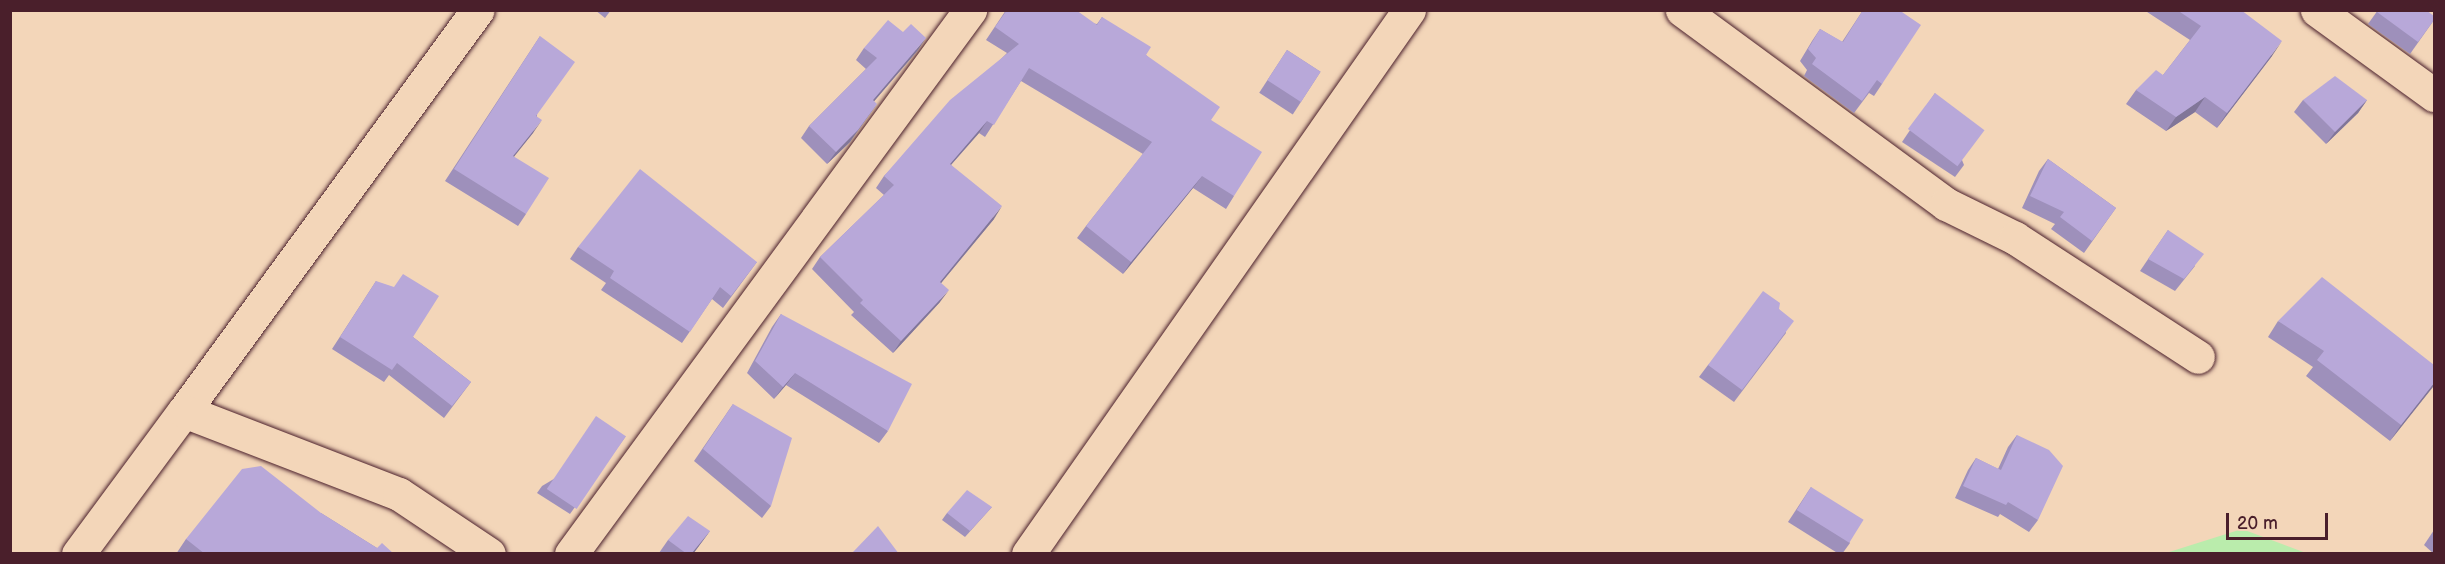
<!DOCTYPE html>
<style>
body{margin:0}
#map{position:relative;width:2445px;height:564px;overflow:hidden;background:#f3d6b9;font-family:"Balsamiq Sans",sans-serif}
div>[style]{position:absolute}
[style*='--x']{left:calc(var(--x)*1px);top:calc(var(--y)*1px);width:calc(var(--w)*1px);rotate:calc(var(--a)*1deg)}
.green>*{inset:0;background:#baecac}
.roads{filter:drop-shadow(0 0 2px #4a1f2b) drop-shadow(0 0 2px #4a1f2b)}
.minor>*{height:33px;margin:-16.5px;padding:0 16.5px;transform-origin:16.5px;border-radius:16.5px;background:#f3d6b9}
.wall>*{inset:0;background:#9e90bb;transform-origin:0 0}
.shaded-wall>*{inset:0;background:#817698}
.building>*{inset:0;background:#b8a8d9;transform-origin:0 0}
span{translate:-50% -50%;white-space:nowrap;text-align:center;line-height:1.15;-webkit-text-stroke:6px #f3d6b9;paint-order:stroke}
.frame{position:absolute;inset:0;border:12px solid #4a1f2b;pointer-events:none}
.scale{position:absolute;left:2226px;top:513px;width:102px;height:27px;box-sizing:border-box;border:3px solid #4a1f2b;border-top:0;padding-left:8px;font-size:18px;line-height:21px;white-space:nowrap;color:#4a1f2b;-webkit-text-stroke:4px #f3d6b9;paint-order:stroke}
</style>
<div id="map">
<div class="green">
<i style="clip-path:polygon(2242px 529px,2306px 553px,2166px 553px)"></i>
</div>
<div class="roads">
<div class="minor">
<i style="--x:1682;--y:10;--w:328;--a:36.3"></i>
<i style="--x:1946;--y:204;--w:77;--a:26.2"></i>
<i style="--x:2015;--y:238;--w:218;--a:33"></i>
<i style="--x:2317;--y:10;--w:145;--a:36"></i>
<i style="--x:184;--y:411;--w:497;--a:-53.8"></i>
<i style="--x:78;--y:554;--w:178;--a:-53.5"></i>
<i style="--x:184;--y:411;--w:230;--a:21.1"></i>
<i style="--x:399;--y:494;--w:108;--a:33.7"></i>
<i style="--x:571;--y:554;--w:675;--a:-53.74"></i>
<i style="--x:1028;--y:554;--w:664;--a:-54.99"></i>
</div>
</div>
<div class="wall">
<i style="clip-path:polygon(595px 10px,611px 10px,605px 18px)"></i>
<i style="clip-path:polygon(1006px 10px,1097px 24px,1102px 17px,1146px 55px,1211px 120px,1234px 196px,1226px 209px,1193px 188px,1123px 274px,1077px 238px,1086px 226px,1143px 154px,1021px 81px,985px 137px,979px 133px,951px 165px,994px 219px,941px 283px,940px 302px,893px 353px,851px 315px,854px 312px,812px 269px,820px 257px,884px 195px,876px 188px,884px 176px,1007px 53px,986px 40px)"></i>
<i style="clip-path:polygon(1863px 10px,1899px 10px,1882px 84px,1874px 96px,1869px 93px,1854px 113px,1804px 76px,1807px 70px,1800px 61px,1812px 41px,1820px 29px,1842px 42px)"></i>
<i style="clip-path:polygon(2144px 10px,2241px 10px,2272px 56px,2217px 128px,2195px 112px,2166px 131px,2126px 104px,2136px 90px,2163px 75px,2190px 40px)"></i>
<i style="clip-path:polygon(2378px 10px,2434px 20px,2410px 54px,2368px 24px)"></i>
<i style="clip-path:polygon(540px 36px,537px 116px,533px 133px,514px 156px,526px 214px,518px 226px,445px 181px)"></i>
<i style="clip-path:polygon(864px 48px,918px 50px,874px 101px,850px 142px,827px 164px,801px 138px,809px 126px,866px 69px,856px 60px)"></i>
<i style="left:1287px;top:50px;width:40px;height:51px;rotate:33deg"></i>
<i style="clip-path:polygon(1935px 93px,1964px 165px,1955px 177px,1902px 142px)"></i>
<i style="clip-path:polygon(2303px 100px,2367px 100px,2358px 113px,2326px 144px,2294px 112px)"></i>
<i style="clip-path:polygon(2048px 159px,2116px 208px,2084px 253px,2051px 229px,2055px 224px,2022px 208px,2039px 171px)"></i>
<i style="clip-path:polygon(2168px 230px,2195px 266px,2175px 291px,2140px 271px)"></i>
<i style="clip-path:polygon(578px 247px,757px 262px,723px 308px,712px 299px,682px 343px,601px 290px,606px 283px,570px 259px)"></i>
<i style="clip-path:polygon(376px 281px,413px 337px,471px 382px,444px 418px,389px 375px,384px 382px,332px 349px)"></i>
<i style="clip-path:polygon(1779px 309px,1786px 333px,1734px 402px,1699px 377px,1708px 365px)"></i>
<i style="clip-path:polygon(781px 314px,888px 431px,879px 443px,786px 385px,774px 399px,747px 373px,772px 327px)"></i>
<i style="clip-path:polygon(2278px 321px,2434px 385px,2390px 441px,2306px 376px,2313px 367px,2268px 337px)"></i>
<i style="clip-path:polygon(733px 404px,771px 506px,762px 518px,694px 461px)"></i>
<i style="clip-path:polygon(2017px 435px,2038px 520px,2029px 532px,2000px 514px,1998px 517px,1955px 498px,1968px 470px,1976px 458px,1998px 469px,2008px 447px)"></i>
<i style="clip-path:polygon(626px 436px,570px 514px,537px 493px,542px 486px)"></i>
<i style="clip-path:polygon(1811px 487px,1850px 543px,1842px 554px,1839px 554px,1788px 522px)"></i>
<i style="clip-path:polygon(992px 507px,965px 537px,942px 520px,947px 513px)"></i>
<i style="clip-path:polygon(321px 513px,377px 548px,394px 554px,176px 554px,186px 539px)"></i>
<i style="clip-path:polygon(2434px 530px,2434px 554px,2424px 545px)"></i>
<i style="clip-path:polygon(710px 531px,693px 554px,661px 554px,659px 553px,668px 540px)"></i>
</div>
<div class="shaded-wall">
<i style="clip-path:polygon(926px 38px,918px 50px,865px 112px,873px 100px)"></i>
<i style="clip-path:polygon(2282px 41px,2272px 56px,2217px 128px,2227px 113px)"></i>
<i style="clip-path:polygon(2205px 97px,2195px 112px,2166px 131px,2176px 117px)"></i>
<i style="clip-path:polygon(2367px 100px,2358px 113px,2326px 144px,2335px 132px)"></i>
<i style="clip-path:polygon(877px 104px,850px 142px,827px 164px,836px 152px)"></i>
<i style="clip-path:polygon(542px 120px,533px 133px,505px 168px,513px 156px)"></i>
<i style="clip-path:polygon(987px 121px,979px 133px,941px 176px,950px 164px)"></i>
<i style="clip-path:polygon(1202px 176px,1193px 188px,1123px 274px,1131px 262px)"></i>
<i style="clip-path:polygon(1002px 206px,994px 219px,932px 294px,940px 282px)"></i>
<i style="clip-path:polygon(949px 290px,940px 302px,893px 353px,901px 341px)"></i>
<i style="clip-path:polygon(795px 373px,786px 385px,774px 399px,783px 387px)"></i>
<i style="clip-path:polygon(2434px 383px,2433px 387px,2390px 441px,2401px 425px)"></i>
<i style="clip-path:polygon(710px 531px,693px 554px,691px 554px)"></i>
</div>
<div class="building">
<i style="clip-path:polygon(1007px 10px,1076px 10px,1097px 25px,1102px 17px,1151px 47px,1146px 55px,1220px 107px,1211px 120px,1262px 152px,1234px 196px,1202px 176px,1131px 262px,1086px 226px,1152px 142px,1029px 68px,994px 125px,987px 121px,950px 164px,1002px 206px,940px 282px,949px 290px,901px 341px,860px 303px,863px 300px,820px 257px,894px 185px,884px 176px,950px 100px,1019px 44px,995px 27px)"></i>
<i style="clip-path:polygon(1863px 10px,1899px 10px,1921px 25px,1882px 84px,1877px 80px,1862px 101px,1812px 64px,1816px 58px,1808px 49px,1820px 29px,1843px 42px)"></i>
<i style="clip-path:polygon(2177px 10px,2241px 10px,2282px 41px,2227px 113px,2205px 97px,2176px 117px,2136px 90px,2156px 70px,2163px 75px,2201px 26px)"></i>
<i style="clip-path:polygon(2378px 10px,2426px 10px,2434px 16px,2434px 20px,2418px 42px,2377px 12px)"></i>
<i style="clip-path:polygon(888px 20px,903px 32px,911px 24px,926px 38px,873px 100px,877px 104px,858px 130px,836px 152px,809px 126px,877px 58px,864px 48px)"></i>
<i style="clip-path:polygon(540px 36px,575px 62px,536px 116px,542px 120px,513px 156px,549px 178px,526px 214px,454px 169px)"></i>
<i style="left:1287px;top:50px;width:40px;height:36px;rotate:33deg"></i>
<i style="clip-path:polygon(2335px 76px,2367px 100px,2335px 132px,2303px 100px)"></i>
<i style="left:1935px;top:93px;width:62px;height:45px;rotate:37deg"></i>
<i style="clip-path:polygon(2048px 159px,2116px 208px,2092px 241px,2060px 217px,2064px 212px,2030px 196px)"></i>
<i style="clip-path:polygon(640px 169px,757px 262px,731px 296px,720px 287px,690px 332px,610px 278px,614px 271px,578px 247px)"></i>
<i style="clip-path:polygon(2168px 230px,2204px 254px,2184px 279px,2148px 259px)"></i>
<i style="clip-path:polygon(403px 274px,439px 296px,413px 337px,471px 382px,452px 406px,397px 363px,392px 370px,340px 337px,376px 281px,394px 287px)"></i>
<i style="clip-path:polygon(2322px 277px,2434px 365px,2434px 383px,2401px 425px,2317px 360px,2324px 351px,2278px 321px)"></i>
<i style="clip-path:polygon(1763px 291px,1780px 303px,1779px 309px,1794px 321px,1742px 390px,1708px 365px)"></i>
<i style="clip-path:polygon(781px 314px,912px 384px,888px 431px,795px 373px,783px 387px,755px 361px)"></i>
<i style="clip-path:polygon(733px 404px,792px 438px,771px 506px,703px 449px)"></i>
<i style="left:596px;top:416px;width:36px;height:88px;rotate:34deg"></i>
<i style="clip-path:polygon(2017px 435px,2049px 450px,2063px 466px,2038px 520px,2008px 502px,2006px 505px,1963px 486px,1976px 458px,2001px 470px)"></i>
<i style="clip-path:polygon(261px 466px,321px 513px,377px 548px,382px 543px,394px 554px,205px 554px,186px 539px,242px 469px)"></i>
<i style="left:1811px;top:487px;width:62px;height:27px;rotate:32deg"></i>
<i style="clip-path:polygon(967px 490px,992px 507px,970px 531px,947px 513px)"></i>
<i style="clip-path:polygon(688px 516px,710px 531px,691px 554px,687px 554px,668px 540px)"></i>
<i style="clip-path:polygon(878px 526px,899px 554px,854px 554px,853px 552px)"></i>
</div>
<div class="frame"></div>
<div class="scale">20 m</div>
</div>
